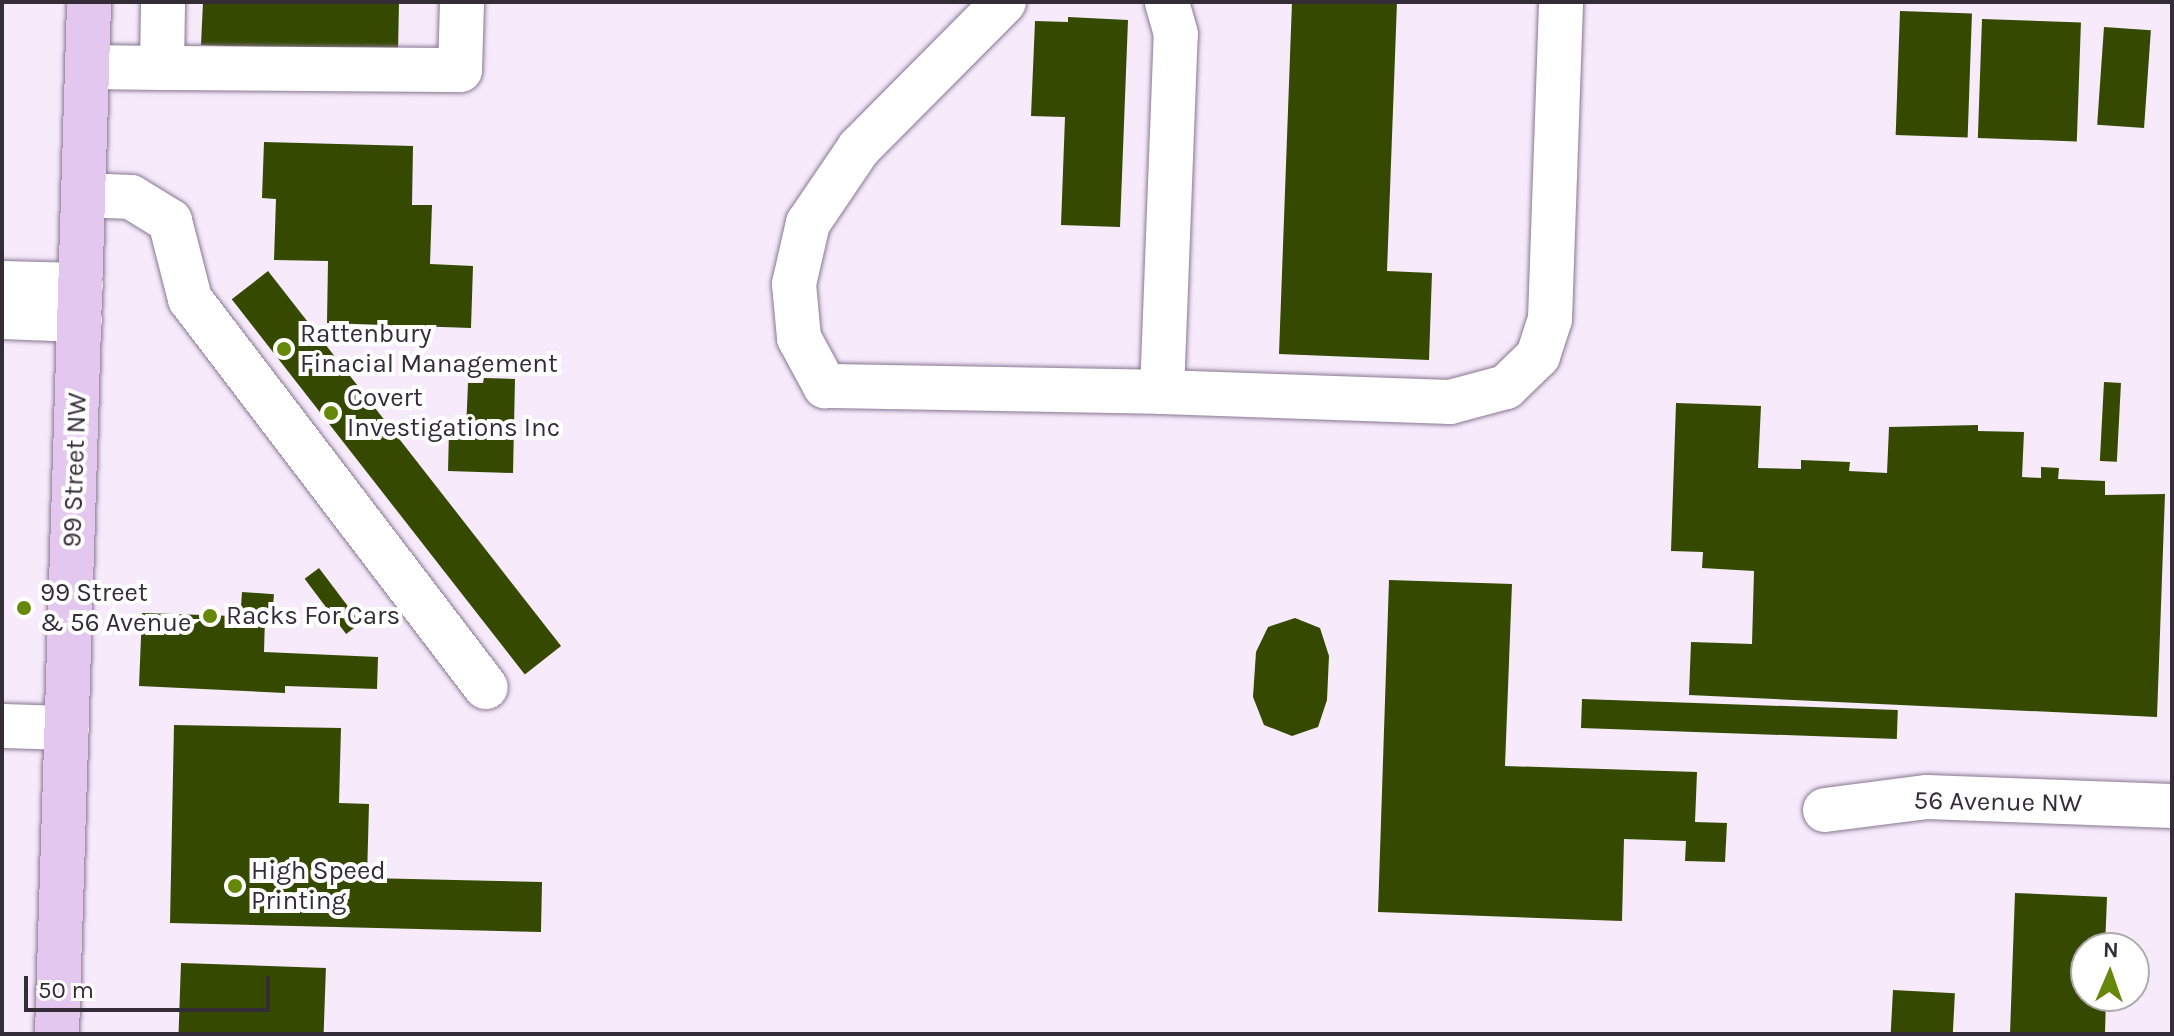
<!DOCTYPE html>
<style>
body{margin:0}
#map{position:relative;width:2174px;height:1036px;overflow:hidden;background:#f6eafb;font-family:Karla,sans-serif}
div>[style]{position:absolute}
[style*='--x']{left:calc(var(--x)*1px);top:calc(var(--y)*1px);width:calc(var(--w)*1px);rotate:calc(var(--a)*1deg)}
.building>*{inset:0;background:#354a00;transform-origin:0 0}
.roads{filter:drop-shadow(0 0 2px #897791) drop-shadow(0 0 2px #897791)}
.minor>*{height:44px;margin:-22px;padding:0 22px;transform-origin:22px;border-radius:22px;background:#fff}
.major>*{height:44px;margin:-22px;padding:0 22px;transform-origin:22px;border-radius:22px;background:#e4c7ef}
.dots>*{width:22px;height:22px;translate:-50% -50%;box-sizing:border-box;border:4px solid #fff;border-radius:50%}
span{translate:-50% -50%;white-space:nowrap;text-align:center;line-height:1.15;-webkit-text-stroke:8px #fff;paint-order:stroke}
.poi-label{font-size:26px;color:#342d38}
.left{translate:0 -50%;text-align:left}
.street-label{font-size:26px;color:#342d38}
.frame{position:absolute;inset:0;border:4px solid #342d38;pointer-events:none}
.north{position:absolute;left:2070px;top:932px;width:80px;height:80px;box-sizing:border-box;background:#fff;border:2px solid #aeabaf;border-radius:50%;rotate:2deg;font-size:22px;font-weight:700;line-height:32px;text-align:center;color:#342d38}
.north::after{content:'';display:block;margin:auto;width:28px;height:36px;background:#65880a;clip-path:polygon(50% 0,100% 100%,50% 72%,0 100%)}
.scale{position:absolute;left:24px;top:976px;width:246px;height:36px;box-sizing:border-box;border:4px solid #342d38;border-top:0;padding-left:10px;font-size:24px;line-height:28px;white-space:nowrap;color:#342d38;-webkit-text-stroke:6px #fff;paint-order:stroke}
</style>
<div id="map">
<div class="building">
<i style="clip-path:polygon(203px 2px,399px 2px,398px 52px,201px 45px)"></i>
<i style="clip-path:polygon(1292px 2px,1397px 2px,1387px 271px,1432px 273px,1429px 360px,1279px 354px)"></i>
<i style="left:1900px;top:11px;width:72px;height:124px;rotate:2deg"></i>
<i style="clip-path:polygon(1068px 17px,1128px 20px,1120px 227px,1061px 225px,1065px 117px,1031px 116px,1035px 21px,1068px 22px)"></i>
<i style="left:1982px;top:19px;width:99px;height:119px;rotate:2deg"></i>
<i style="left:2104px;top:27px;width:47px;height:98px;rotate:4deg"></i>
<i style="clip-path:polygon(264px 142px,413px 146px,412px 205px,432px 205px,430px 264px,473px 266px,471px 328px,327px 323px,328px 261px,274px 260px,276px 199px,262px 198px)"></i>
<i style="left:268px;top:271px;width:476px;height:46px;rotate:52deg"></i>
<i style="clip-path:polygon(484px 378px,515px 379px,513px 473px,448px 471px,449px 430px,466px 431px,468px 383px,483px 383px)"></i>
<i style="left:2104px;top:382px;width:17px;height:79px;rotate:3deg"></i>
<i style="clip-path:polygon(1676px 403px,1761px 406px,1758px 468px,1801px 469px,1801px 460px,1850px 462px,1849px 471px,1887px 473px,1889px 427px,1978px 425px,1978px 431px,2024px 432px,2022px 477px,2041px 478px,2041px 467px,2059px 468px,2058px 479px,2105px 481px,2105px 495px,2165px 494px,2157px 717px,1689px 695px,1691px 642px,1752px 644px,1754px 571px,1702px 568px,1703px 552px,1671px 551px)"></i>
<i style="left:319px;top:568px;width:69px;height:18px;rotate:53deg"></i>
<i style="clip-path:polygon(1389px 580px,1512px 584px,1505px 766px,1697px 772px,1695px 822px,1727px 823px,1725px 862px,1685px 861px,1686px 841px,1624px 839px,1622px 921px,1378px 912px)"></i>
<i style="left:242px;top:592px;width:32px;height:22px;rotate:4deg"></i>
<i style="clip-path:polygon(142px 613px,265px 617px,264px 652px,378px 657px,377px 689px,285px 686px,285px 693px,139px 686px)"></i>
<i style="clip-path:polygon(1295px 618px,1320px 628px,1329px 656px,1327px 700px,1318px 727px,1292px 736px,1264px 725px,1253px 697px,1256px 652px,1268px 627px)"></i>
<i style="left:1582px;top:699px;width:316px;height:29px;rotate:2deg"></i>
<i style="clip-path:polygon(174px 725px,341px 728px,339px 803px,369px 804px,367px 878px,542px 882px,541px 932px,170px 923px)"></i>
<i style="clip-path:polygon(2015px 893px,2107px 897px,2105px 948px,2086px 948px,2086px 996px,2106px 996px,2105px 1034px,2010px 1034px)"></i>
<i style="left:181px;top:963px;width:145px;height:71px;rotate:2deg"></i>
<i style="left:1893px;top:990px;width:62px;height:44px;rotate:3deg"></i>
</div>
<div class="roads">
<div class="minor">
<i style="--x:1004;--y:2;--w:206;--a:134.8"></i>
<i style="--x:859;--y:148;--w:91;--a:124.2"></i>
<i style="--x:808;--y:223;--w:63;--a:102.9"></i>
<i style="--x:794;--y:284;--w:54;--a:84.7"></i>
<i style="--x:799;--y:338;--w:55;--a:61.6"></i>
<i style="--x:825;--y:386;--w:337;--a:1"></i>
<i style="--x:1162;--y:392;--w:358;--a:-87.8"></i>
<i style="--x:1176;--y:34;--w:33;--a:-106"></i>
<i style="--x:88;--y:67;--w:74;--a:0.8"></i>
<i style="--x:162;--y:68;--w:66;--a:-89.1"></i>
<i style="--x:162;--y:68;--w:298;--a:0.4"></i>
<i style="--x:460;--y:70;--w:68;--a:-88.3"></i>
<i style="--x:83;--y:195;--w:48;--a:2.4"></i>
<i style="--x:131;--y:197;--w:46;--a:31.6"></i>
<i style="--x:170;--y:221;--w:81;--a:75.6"></i>
<i style="--x:190;--y:299;--w:488;--a:52.7"></i>
<i style="--x:2;--y:283;--w:79;--a:1.5"></i>
<i style="--x:2;--y:317;--w:78;--a:2.2"></i>
<i style="--x:1162;--y:392;--w:288;--a:2"></i>
<i style="--x:1450;--y:402;--w:58;--a:-15"></i>
<i style="--x:1506;--y:387;--w:45;--a:-44.1"></i>
<i style="--x:1538;--y:356;--w:39;--a:-72"></i>
<i style="--x:1550;--y:319;--w:317;--a:-88"></i>
<i style="--x:2;--y:726;--w:65;--a:1.8"></i>
<i style="--x:1825;--y:810;--w:103;--a:-7.3"></i>
<i style="--x:1927;--y:797;--w:245;--a:2.1"></i>
</div>
<div class="major">
<i style="--x:57;--y:1034;--w:1032;--a:-88.22"></i>
</div>
</div>
<div class="dots">
<i style="left:284px;top:349px;background:#65880a"></i>
<i style="left:331px;top:413px;background:#65880a"></i>
<i style="left:24px;top:608px;background:#65880a"></i>
<i style="left:210px;top:616px;background:#65880a"></i>
<i style="left:235px;top:886px;background:#65880a"></i>
</div>
<div class="poi-label">
<span class="left" style="left:300px;top:349px">Rattenbury<br>Finacial Management</span>
<span class="left" style="left:347px;top:413px">Covert<br>Investigations Inc</span>
<span class="left" style="left:40px;top:608px">99 Street<br>&amp; 56 Avenue</span>
<span class="left" style="left:226px;top:616px">Racks For Cars</span>
<span class="left" style="left:251px;top:886px">High Speed<br>Printing</span>
</div>
<div class="street-label">
<span style="left:75px;top:470px;rotate:-88deg">99 Street NW</span>
<span style="left:1998px;top:802px;rotate:1deg">56 Avenue NW</span>
</div>
<div class="frame"></div>
<div class="north">N</div>
<div class="scale">50 m</div>
</div>
